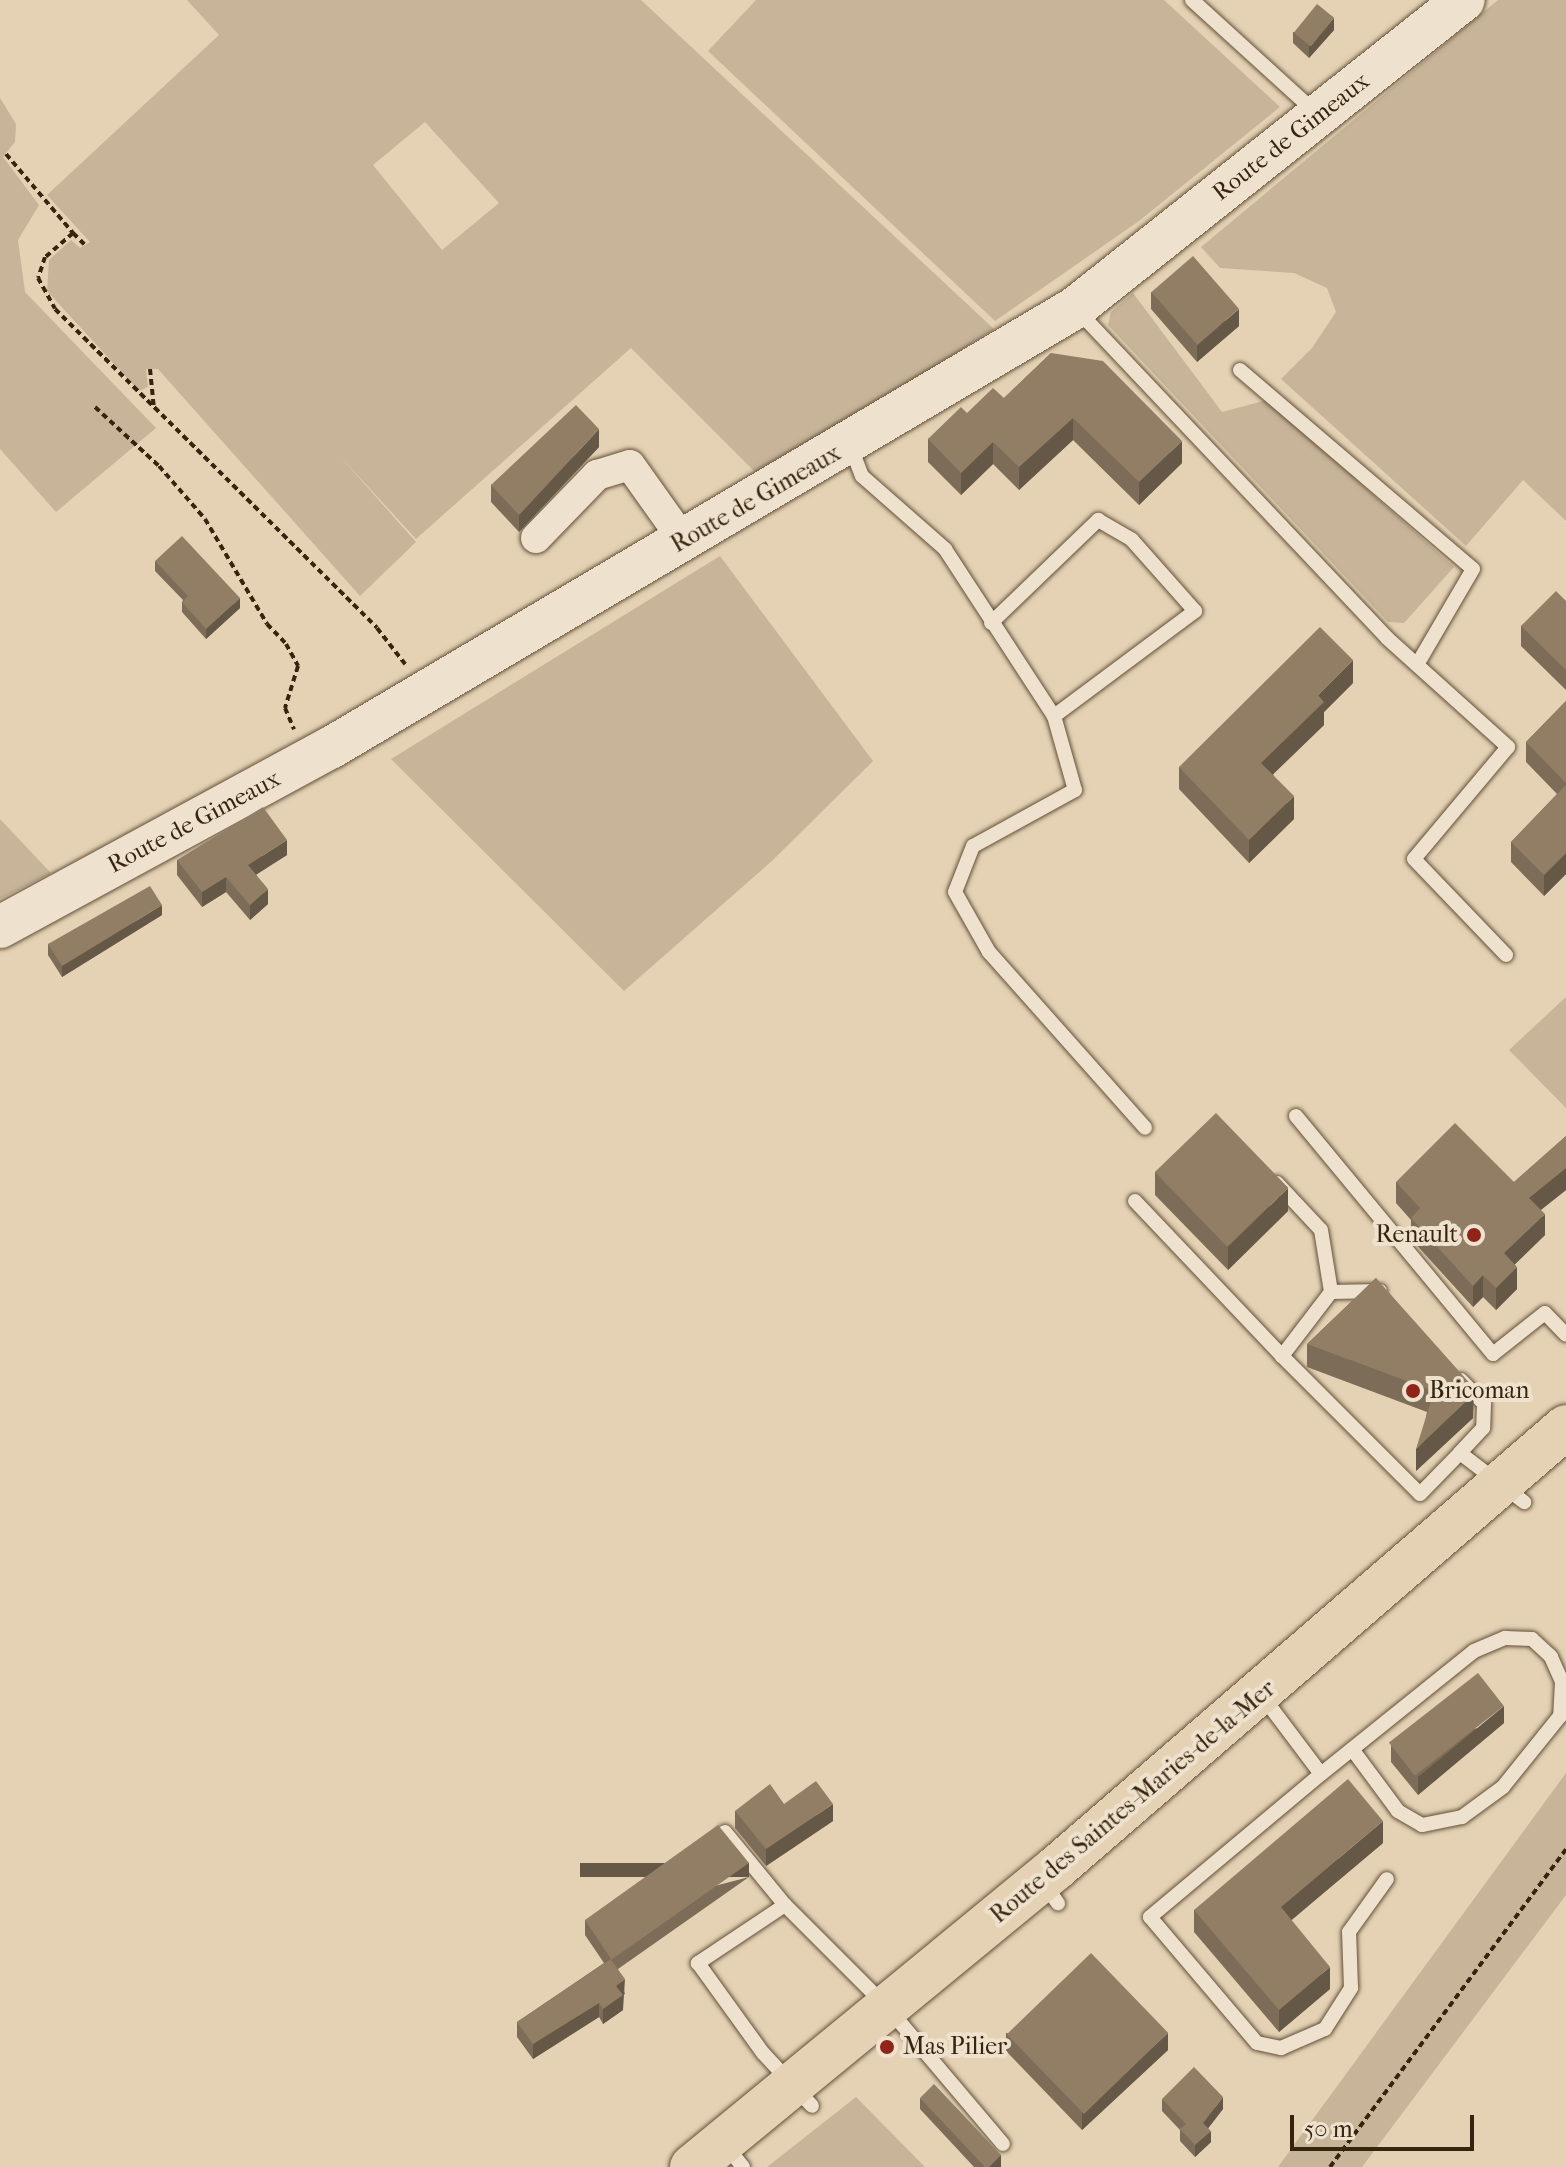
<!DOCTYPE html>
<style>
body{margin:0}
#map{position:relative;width:1566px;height:2167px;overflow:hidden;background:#e5d2b5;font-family:"IM FELL French Canon",serif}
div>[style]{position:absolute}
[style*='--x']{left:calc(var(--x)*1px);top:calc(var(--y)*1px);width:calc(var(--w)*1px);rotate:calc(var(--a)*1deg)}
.green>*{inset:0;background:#c7b499}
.path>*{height:4px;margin-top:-2px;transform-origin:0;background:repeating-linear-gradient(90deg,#37240e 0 6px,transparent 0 10px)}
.roads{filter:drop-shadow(0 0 2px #625038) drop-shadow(0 0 2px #625038)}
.lane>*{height:14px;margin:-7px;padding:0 7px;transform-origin:7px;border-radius:7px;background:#eee2cf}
.street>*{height:30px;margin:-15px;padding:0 15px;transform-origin:15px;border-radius:15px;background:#eee2cf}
.secondary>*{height:42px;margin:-21px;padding:0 21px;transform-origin:21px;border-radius:21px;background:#eee2cf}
.primary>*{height:44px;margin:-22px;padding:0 22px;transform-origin:22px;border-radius:22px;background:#e5d2b5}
.wall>*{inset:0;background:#7d6c57}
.shaded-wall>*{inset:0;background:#665847;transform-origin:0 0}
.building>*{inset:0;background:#917e65;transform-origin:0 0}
.dots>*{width:22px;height:22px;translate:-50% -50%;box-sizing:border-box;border:4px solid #eee2cf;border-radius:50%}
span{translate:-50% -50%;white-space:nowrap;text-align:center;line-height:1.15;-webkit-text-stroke:8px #eee2cf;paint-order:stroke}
.street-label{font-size:24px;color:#37240e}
.poi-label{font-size:24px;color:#37240e}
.right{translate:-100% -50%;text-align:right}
.left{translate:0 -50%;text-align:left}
.scale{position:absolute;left:1290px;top:2115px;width:184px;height:36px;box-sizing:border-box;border:4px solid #37240e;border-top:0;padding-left:10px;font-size:24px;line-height:28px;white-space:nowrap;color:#37240e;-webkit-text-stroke:6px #eee2cf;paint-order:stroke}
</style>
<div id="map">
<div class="green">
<i style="clip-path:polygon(evenodd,187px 0,641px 0,994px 329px,870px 408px,755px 472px,631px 348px,416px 539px,338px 454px,416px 542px,360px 596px,158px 369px,146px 369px,148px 387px,139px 391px,47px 291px,49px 260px,71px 240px,80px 248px,90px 242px,47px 195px,219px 35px,187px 0,425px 122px,499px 203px,442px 250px,373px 165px,425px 122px)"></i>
<i style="clip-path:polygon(756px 0,1164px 0,1280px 107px,1139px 221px,995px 321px,708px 51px)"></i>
<i style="clip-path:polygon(1498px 0,1566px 0,1566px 521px,1523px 480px,1466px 546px,1281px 379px,1312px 348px,1336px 312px,1327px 288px,1294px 273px,1220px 268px,1201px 247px)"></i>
<i style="clip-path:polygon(0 98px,16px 124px,15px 142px,3px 157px,39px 205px,18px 240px,25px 292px,156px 428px,56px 512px,0 449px)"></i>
<i style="clip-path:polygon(1133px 293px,1222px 412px,1267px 400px,1454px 567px,1404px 623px,1388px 622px,1108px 325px,1111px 312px)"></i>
<i style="clip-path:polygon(720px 556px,873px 761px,773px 860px,624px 991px,391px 759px)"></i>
<i style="clip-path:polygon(0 819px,51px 873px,0 899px)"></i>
<i style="clip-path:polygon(1566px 997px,1566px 1108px,1509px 1050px)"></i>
<i style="clip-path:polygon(1566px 1773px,1566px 1895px,1362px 2167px,1278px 2167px)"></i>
<i style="clip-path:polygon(856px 2097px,925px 2167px,767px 2167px)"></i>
</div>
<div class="path">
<i style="--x:6;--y:154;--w:104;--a:49.7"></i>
<i style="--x:73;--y:233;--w:37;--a:139"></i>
<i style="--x:45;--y:257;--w:22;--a:108"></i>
<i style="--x:38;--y:278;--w:35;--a:61"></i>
<i style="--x:55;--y:309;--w:453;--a:44.7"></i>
<i style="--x:377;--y:628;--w:46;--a:52.1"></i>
<i style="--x:73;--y:233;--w:17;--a:45"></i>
<i style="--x:150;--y:369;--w:40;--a:84.3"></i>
<i style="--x:95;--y:407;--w:87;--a:42.7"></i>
<i style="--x:159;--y:466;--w:70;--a:49"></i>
<i style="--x:205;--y:519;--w:122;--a:59.4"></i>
<i style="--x:267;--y:624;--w:28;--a:46"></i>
<i style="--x:286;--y:644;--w:25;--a:61"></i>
<i style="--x:298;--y:666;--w:44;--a:107.2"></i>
<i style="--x:285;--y:708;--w:23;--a:67"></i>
<i style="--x:1330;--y:2167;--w:396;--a:-53.4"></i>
</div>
<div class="roads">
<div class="lane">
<i style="--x:1192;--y:0;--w:166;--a:42.3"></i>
<i style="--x:1078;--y:311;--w:450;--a:46.6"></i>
<i style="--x:1387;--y:638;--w:163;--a:42"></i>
<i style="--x:1508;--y:747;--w:146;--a:130"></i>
<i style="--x:1414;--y:859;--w:133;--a:46.2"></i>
<i style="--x:1240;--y:370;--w:306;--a:40.5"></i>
<i style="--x:1473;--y:569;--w:111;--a:120.3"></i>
<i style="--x:850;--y:445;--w:33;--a:69"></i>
<i style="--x:862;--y:476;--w:111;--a:41.3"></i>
<i style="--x:945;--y:549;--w:199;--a:56.9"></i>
<i style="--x:1054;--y:716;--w:77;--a:74.2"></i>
<i style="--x:1075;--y:790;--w:116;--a:151.2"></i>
<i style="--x:973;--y:846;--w:49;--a:111.4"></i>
<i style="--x:955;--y:892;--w:69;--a:60.5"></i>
<i style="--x:989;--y:952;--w:235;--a:48.4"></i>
<i style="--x:991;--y:623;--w:149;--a:-43.9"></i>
<i style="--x:1098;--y:520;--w:39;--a:30"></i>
<i style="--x:1132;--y:540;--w:95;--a:48.4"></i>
<i style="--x:1195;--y:611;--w:176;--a:143.3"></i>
<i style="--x:1296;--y:1116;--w:309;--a:50.4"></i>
<i style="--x:1493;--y:1354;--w:66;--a:-38.3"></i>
<i style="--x:1545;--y:1313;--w:30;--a:46"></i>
<i style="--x:1277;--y:1183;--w:64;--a:46.9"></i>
<i style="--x:1321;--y:1230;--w:63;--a:80.8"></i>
<i style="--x:1135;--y:1201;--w:214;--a:46.5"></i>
<i style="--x:1380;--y:1291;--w:49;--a:178.8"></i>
<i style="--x:1331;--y:1292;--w:81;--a:127.4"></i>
<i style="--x:1282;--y:1356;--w:195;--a:45"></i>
<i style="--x:1420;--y:1494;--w:57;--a:-45.7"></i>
<i style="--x:1461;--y:1380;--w:33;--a:46"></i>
<i style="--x:1484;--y:1404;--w:24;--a:92"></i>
<i style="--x:1483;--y:1428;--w:34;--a:133"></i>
<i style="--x:1460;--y:1453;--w:81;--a:37.4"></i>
<i style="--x:1263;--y:1697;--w:96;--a:53"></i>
<i style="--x:1321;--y:1774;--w:223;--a:140.1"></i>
<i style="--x:1150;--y:1917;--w:165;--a:49.7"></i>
<i style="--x:1257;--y:2043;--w:25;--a:12"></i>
<i style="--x:1281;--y:2048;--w:48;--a:-23.4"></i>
<i style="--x:1325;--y:2029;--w:49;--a:-57.6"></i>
<i style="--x:1351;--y:1988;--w:56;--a:-92"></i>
<i style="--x:1349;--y:1932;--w:65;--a:-54.4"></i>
<i style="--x:1321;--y:1774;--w:196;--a:-38.8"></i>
<i style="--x:1474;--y:1651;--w:34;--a:-23"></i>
<i style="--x:1505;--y:1638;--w:27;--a:2"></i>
<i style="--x:1532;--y:1639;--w:26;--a:43"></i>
<i style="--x:1551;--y:1657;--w:27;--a:66"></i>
<i style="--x:1562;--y:1682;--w:34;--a:93"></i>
<i style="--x:1560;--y:1716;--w:91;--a:128.8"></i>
<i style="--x:1503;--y:1787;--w:51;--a:143.8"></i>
<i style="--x:1462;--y:1817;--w:41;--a:168.7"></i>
<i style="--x:1422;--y:1825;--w:28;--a:-150"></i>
<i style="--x:1398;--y:1811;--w:77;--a:-126.6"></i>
<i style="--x:725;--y:1832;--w:94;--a:50.6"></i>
<i style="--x:785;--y:1905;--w:105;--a:146.3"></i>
<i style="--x:698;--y:1963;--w:111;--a:54.2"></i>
<i style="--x:763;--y:2053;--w:72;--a:47.2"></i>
<i style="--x:1044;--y:1884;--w:24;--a:54"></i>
<i style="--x:785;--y:1905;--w:146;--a:45"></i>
<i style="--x:888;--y:2008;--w:178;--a:49.8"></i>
<i style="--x:726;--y:2146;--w:27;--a:51"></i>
</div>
<div class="street">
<i style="--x:536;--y:538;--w:88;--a:-45.9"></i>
<i style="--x:597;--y:475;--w:34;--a:-17"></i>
<i style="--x:630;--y:465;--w:93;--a:54.6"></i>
</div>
<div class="secondary">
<i style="--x:0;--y:927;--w:378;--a:-28.5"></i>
<i style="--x:332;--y:747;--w:863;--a:-30.58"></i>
<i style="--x:1075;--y:308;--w:496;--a:-38.4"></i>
</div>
<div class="primary">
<i style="--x:692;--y:2167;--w:471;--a:-39.4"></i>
<i style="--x:1056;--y:1868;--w:674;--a:-40.85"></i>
</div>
</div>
<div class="wall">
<i style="clip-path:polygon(1334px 30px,1309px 58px,1293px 43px,1293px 32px)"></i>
<i style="clip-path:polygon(1151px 292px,1239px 326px,1197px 362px,1151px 309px)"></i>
<i style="clip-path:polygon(1051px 353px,1182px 463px,1139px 505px,1073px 440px,1019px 490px,993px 464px,961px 495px,928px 462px,928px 439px,967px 413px,1004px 398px)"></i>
<i style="clip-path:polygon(599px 447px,519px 532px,491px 502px,491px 485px)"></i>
<i style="clip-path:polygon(155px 561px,240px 608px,206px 639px,182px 612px,182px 602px,183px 600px,155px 571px)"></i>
<i style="clip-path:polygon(1566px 601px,1566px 690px,1521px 646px,1521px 626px)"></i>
<i style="clip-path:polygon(1353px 683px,1324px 712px,1324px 725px,1273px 774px,1294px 819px,1249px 863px,1179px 789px,1179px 767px)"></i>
<i style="clip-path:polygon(1566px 701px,1566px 874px,1544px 896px,1511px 862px,1511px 842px,1557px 794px,1526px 762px,1526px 742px)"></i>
<i style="clip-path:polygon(287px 855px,256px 874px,268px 904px,250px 920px,226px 892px,202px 907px,177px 875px,177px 860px)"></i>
<i style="clip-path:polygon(162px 915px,62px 977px,48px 955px,48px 944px)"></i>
<i style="clip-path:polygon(1566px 1136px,1566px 1190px,1541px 1210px,1545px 1235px,1515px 1264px,1517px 1289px,1496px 1310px,1483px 1297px,1473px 1307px,1411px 1239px,1411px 1220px,1396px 1203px,1396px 1182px,1514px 1182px)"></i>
<i style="clip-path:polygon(1155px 1172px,1288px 1211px,1228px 1270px,1155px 1195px)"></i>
<i style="clip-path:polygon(1376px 1278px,1473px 1418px,1416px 1471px,1427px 1412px,1307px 1367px,1307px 1344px)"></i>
<i style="clip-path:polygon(1504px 1723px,1418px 1795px,1391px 1762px,1391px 1745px)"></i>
<i style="clip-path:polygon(784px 1804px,833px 1821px,766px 1866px,735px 1828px,735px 1811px)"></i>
<i style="clip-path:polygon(1383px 1843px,1291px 1920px,1330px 1989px,1279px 2032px,1194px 1932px,1194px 1910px)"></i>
<i style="clip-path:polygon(749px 1877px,618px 1969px,625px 1994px,623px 1995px,623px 2010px,603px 2024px,599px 2017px,533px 2059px,517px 2037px,517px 2022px,604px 1963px,585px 1935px,585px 1920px)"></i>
<i style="clip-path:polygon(1006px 2033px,1168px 2050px,1082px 2130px,1006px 2051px)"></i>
<i style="clip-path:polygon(920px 2098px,1001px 2155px,1001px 2167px,974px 2167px,920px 2109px)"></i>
<i style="clip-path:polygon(1162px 2099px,1223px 2109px,1208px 2128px,1211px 2142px,1195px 2157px,1180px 2141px,1180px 2130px,1162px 2111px)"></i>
</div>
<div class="shaded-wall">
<i style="clip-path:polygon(1334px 18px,1334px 30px,1309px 58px,1309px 46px)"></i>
<i style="clip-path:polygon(1239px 309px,1239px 326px,1197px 362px,1197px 345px)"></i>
<i style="clip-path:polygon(1073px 418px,1073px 440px,1019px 490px,1019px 467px)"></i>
<i style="clip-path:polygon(599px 429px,599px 447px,519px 532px,519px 515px)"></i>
<i style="clip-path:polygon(1182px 441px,1182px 463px,1139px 505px,1139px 482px)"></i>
<i style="clip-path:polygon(993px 442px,993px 464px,961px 495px,961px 473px)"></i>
<i style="clip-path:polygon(240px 598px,240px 608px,206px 639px,206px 629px)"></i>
<i style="clip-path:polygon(1353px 660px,1353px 683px,1324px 712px,1324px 725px,1261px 786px,1261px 763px,1318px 695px)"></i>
<i style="clip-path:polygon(1294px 796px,1294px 819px,1249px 863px,1249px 840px)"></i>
<i style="clip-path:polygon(287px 840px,287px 855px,248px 880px,248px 865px)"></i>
<i style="clip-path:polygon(1566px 853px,1566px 874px,1544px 896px,1544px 875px)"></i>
<i style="clip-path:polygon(226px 877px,226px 892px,202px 907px,202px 892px)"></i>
<i style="clip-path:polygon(268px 889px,268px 904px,250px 920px,250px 905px)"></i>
<i style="clip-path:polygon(162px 905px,162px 915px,62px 977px,62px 966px)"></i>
<i style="clip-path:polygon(1566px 1168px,1566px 1190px,1529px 1219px,1529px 1198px)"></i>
<i style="clip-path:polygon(1288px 1188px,1288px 1211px,1228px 1270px,1228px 1247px)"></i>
<i style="clip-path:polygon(1545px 1214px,1545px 1235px,1504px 1275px,1504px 1253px)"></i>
<i style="clip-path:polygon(1517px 1267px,1517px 1289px,1496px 1310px,1496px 1288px)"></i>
<i style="clip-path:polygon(1483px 1275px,1483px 1297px,1473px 1307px,1473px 1286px)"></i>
<i style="clip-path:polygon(1474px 1388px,1473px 1418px,1416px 1471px,1416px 1449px)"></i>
<i style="clip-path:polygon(1504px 1706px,1504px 1723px,1418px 1795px,1418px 1777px)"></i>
<i style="clip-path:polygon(833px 1804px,833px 1821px,766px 1866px,766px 1849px)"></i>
<i style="clip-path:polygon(1383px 1821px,1383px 1843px,1281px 1929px,1281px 1907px)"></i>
<i style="left:749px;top:1863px;width:14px;height:169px;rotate:90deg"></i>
<i style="clip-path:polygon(1330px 1967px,1330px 1989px,1279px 2032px,1279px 2010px)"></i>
<i style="clip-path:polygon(625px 1979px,623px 2010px,603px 2024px,603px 2009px,616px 1986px)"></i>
<i style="clip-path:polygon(599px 2003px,599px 2017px,533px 2059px,533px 2044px)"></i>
<i style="clip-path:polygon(1168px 2033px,1168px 2050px,1082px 2130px,1082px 2112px)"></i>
<i style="clip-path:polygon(1223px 2097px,1223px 2109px,1203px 2135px,1203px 2123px)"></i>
<i style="clip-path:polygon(1211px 2131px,1211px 2142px,1195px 2157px,1195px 2145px)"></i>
<i style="clip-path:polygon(1001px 2155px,1001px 2167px,989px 2167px)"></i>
</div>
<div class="building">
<i style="left:1317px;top:4px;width:22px;height:37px;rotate:39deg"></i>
<i style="left:1193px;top:256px;width:70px;height:55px;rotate:49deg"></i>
<i style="clip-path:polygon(1051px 353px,1103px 361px,1182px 441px,1139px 482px,1073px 418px,1019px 467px,993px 442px,961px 473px,928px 439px,961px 407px,967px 413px,993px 388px,1004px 398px)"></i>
<i style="clip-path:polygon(576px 405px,599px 429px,519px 515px,491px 485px)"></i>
<i style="clip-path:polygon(182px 536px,240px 598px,206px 629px,182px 602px,188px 596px,155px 561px)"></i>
<i style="clip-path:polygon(1556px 591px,1566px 601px,1566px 670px,1521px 626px)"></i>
<i style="clip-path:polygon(1320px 627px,1353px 660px,1318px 695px,1324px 702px,1261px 763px,1294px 796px,1249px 840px,1179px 767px)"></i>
<i style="clip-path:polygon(1566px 701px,1566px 783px,1526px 742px)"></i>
<i style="clip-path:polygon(1566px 785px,1566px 853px,1544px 875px,1511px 842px)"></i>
<i style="clip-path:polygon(263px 807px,287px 840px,248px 865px,268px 889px,250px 905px,226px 877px,202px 892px,177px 860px)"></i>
<i style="clip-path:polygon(150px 886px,162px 905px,62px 966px,48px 944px)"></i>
<i style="left:1216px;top:1113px;width:104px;height:85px;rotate:46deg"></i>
<i style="clip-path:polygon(1455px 1123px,1514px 1182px,1566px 1136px,1566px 1168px,1529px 1198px,1545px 1214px,1504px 1253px,1517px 1267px,1496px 1288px,1483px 1275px,1473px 1286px,1411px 1218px,1420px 1208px,1396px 1182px)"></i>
<i style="clip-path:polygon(1376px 1278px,1474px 1388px,1473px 1395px,1416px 1449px,1434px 1391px,1307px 1344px)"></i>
<i style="left:1478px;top:1673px;width:42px;height:113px;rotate:52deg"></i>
<i style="clip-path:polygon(1348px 1779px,1383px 1821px,1281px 1907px,1330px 1967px,1279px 2010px,1194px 1910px)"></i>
<i style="clip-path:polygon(816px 1781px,833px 1804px,766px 1849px,735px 1811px,770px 1784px,784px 1804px)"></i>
<i style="clip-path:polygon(718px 1825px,749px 1863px,611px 1960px,625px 1979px,616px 1986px,623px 1995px,603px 2009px,599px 2003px,533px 2044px,517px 2022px,611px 1959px,585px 1920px)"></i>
<i style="left:1091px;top:1953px;width:111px;height:117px;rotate:46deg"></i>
<i style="clip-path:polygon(1194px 2067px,1223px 2097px,1203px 2123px,1211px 2131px,1195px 2145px,1180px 2129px,1186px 2124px,1162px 2099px)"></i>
<i style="clip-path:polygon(934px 2084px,1001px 2155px,989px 2167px,985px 2167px,920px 2098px)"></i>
</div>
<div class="dots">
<i style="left:1474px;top:1235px;background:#8f2418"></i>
<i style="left:1413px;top:1391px;background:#8f2418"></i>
<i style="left:887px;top:2047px;background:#8f2418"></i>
</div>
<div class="street-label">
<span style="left:1291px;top:137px;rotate:-38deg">Route de Gimeaux</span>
<span style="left:756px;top:499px;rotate:-30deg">Route de Gimeaux</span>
<span style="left:194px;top:822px;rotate:-28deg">Route de Gimeaux</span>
<span style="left:1133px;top:1802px;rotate:-40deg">Route des Saintes-Maries-de-la-Mer</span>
</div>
<div class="poi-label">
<span class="right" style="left:1458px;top:1235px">Renault</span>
<span class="left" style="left:1429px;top:1391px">Bricoman</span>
<span class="left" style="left:903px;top:2047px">Mas Pilier</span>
</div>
<div class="scale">50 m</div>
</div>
